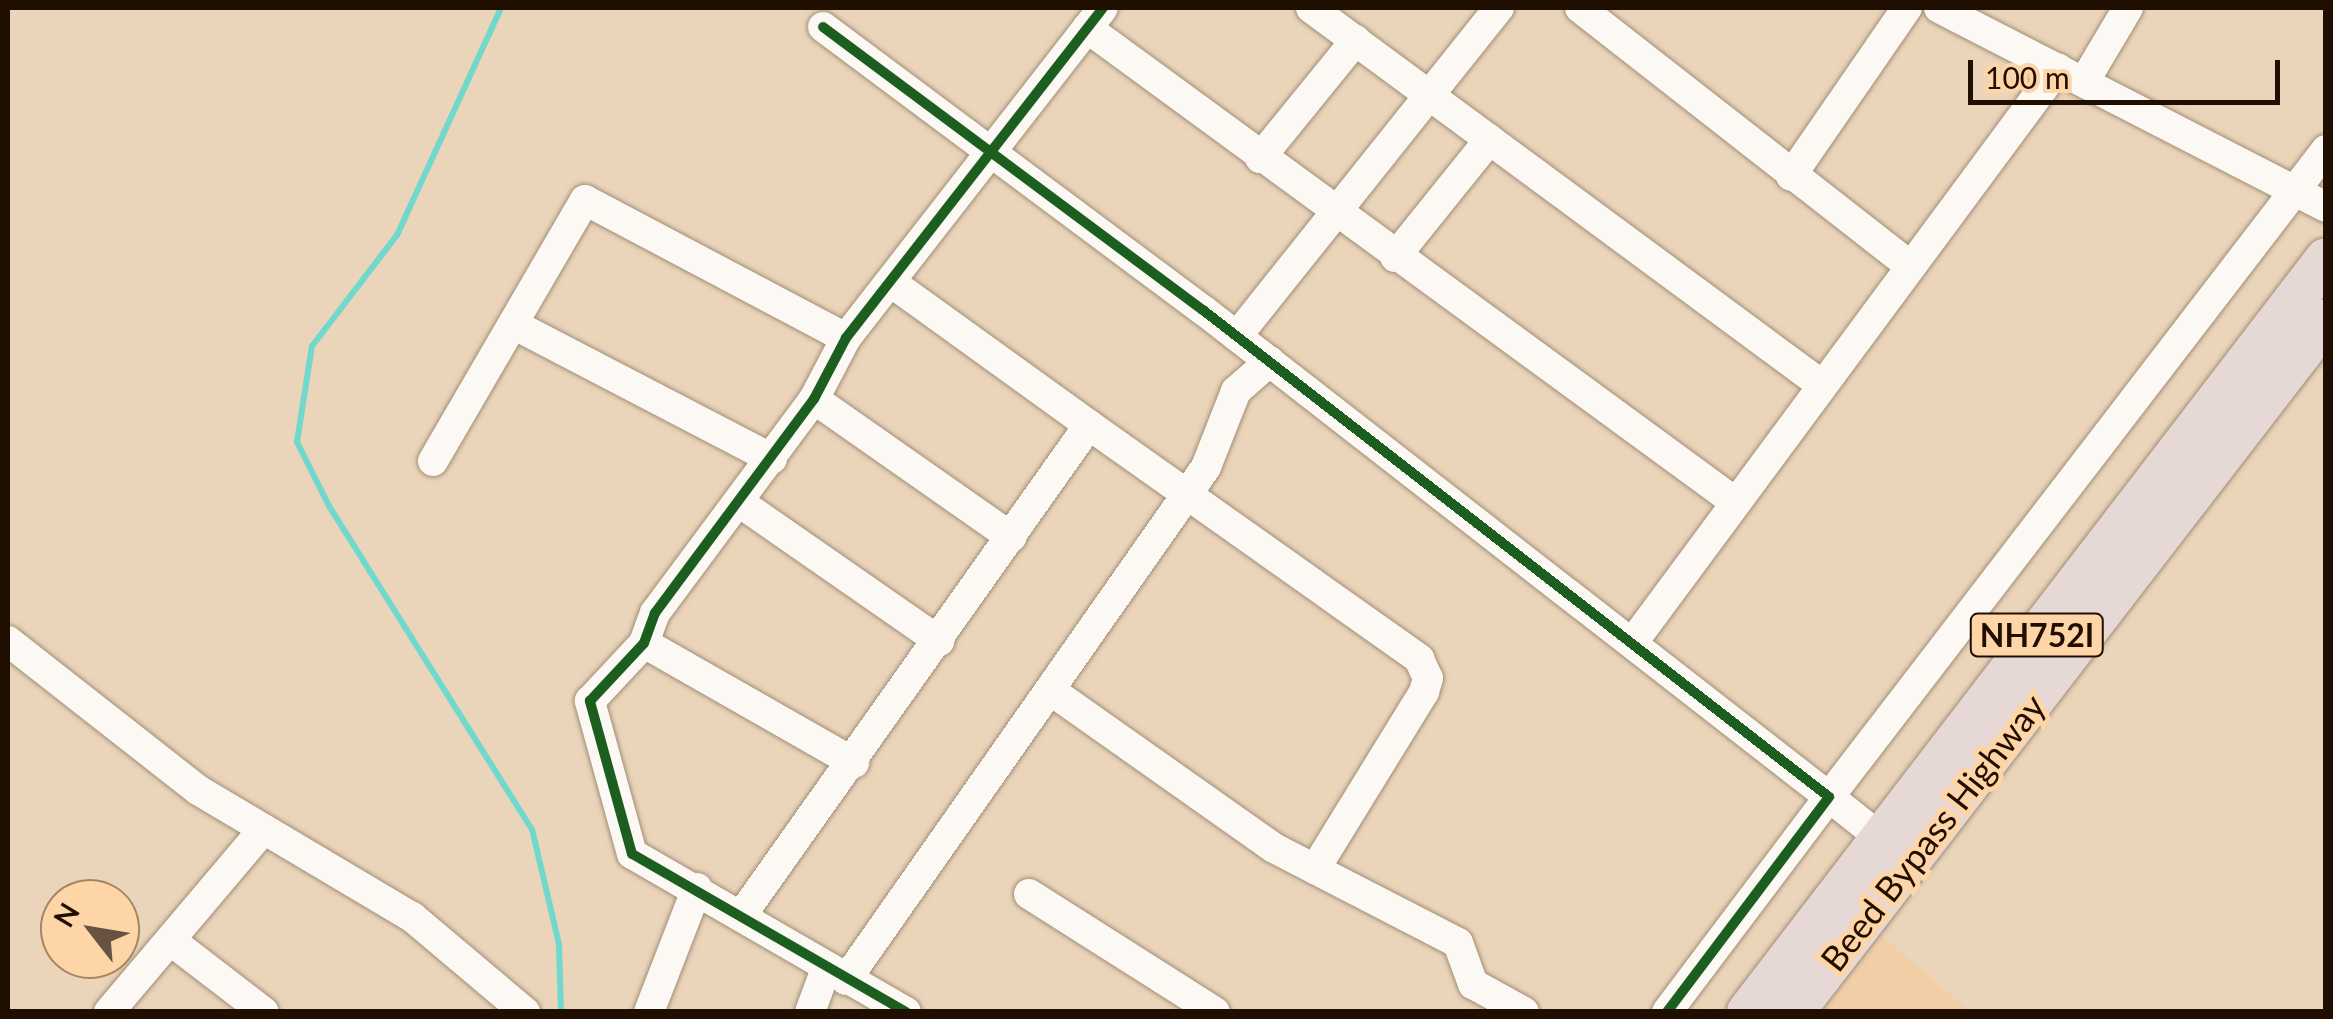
<!DOCTYPE html>
<style>
body{margin:0}
#map{position:relative;width:2333px;height:1019px;overflow:hidden;background:#ead4ba;font-family:Lato,sans-serif}
div>[style]{position:absolute}
[style*='--x']{left:calc(var(--x)*1px);top:calc(var(--y)*1px);width:calc(var(--w)*1px);rotate:calc(var(--a)*1deg)}
.built>*{inset:0;background:#f2cea6}
.stream>*{height:6px;margin:-3px;padding:0 3px;transform-origin:3px;border-radius:3px;background:#70d9cc}
.roads{filter:drop-shadow(0 0 2px #a08e76) drop-shadow(0 0 2px #a08e76)}
.minor>*{height:30px;margin:-15px;padding:0 15px;transform-origin:15px;border-radius:15px;background:#fcf9f5}
.highway>*{height:42px;margin:-21px;padding:0 21px;transform-origin:21px;border-radius:21px;background:#e5d8d5}
.cycleway>*{height:10px;margin:-5px;padding:0 5px;transform-origin:5px;border-radius:5px;background:#1b5e20}
span{translate:-50% -50%;white-space:nowrap;text-align:center;line-height:1.15;-webkit-text-stroke:10px #fed5a6;paint-order:stroke}
.shield-label span{padding:2px 8px;background:#fed5a6;border:2px solid;border-radius:8px;-webkit-text-stroke-width:0}
.shield-label{font-size:32px;color:#200e00;font-weight:700}
.street-label{font-size:35px;color:#200e00}
.frame{position:absolute;inset:0;border:10px solid #200e00;pointer-events:none}
.north{position:absolute;left:40px;top:879px;width:100px;height:100px;box-sizing:border-box;background:#fed5a6;border:2px solid #a58564;border-radius:50%;rotate:301deg;font-size:28px;font-weight:700;line-height:40px;text-align:center;color:#200e00}
.north::after{content:'';display:block;margin:auto;width:35px;height:45px;background:#675341;clip-path:polygon(50% 0,100% 100%,50% 72%,0 100%)}
.scale{position:absolute;left:1968px;top:60px;width:312px;height:45px;box-sizing:border-box;border:5px solid #200e00;border-top:0;padding-left:12px;font-size:30px;line-height:35px;white-space:nowrap;color:#200e00;-webkit-text-stroke:8px #fed5a6;paint-order:stroke}
</style>
<div id="map">
<div class="built">
<i style="clip-path:polygon(1882px 936px,1969px 1011px,1823px 1011px)"></i>
</div>
<div class="stream">
<i style="--x:501;--y:8;--w:250;--a:114.6"></i>
<i style="--x:397;--y:235;--w:140;--a:127.4"></i>
<i style="--x:312;--y:346;--w:97;--a:98.9"></i>
<i style="--x:297;--y:442;--w:72;--a:63.4"></i>
<i style="--x:329;--y:506;--w:381;--a:57.9"></i>
<i style="--x:532;--y:829;--w:118;--a:76.8"></i>
<i style="--x:559;--y:944;--w:68;--a:88.3"></i>
</div>
<div class="roads">
<div class="minor">
<i style="--x:1311;--y:8;--w:635;--a:36.42"></i>
<i style="--x:1580;--y:8;--w:419;--a:38"></i>
<i style="--x:1939;--y:8;--w:435;--a:27.2"></i>
<i style="--x:823;--y:27;--w:474;--a:36.7"></i>
<i style="--x:1203;--y:310;--w:793;--a:37.88"></i>
<i style="--x:1829;--y:797;--w:269;--a:127"></i>
<i style="--x:1087;--y:28;--w:803;--a:36.18"></i>
<i style="--x:2084;--y:82;--w:86;--a:-59.3"></i>
<i style="--x:1260;--y:158;--w:152;--a:-50.9"></i>
<i style="--x:1791;--y:176;--w:204;--a:-55.4"></i>
<i style="--x:1395;--y:257;--w:151;--a:-51.2"></i>
<i style="--x:513;--y:324;--w:292;--a:27.5"></i>
<i style="--x:1237;--y:336;--w:420;--a:-51.4"></i>
<i style="--x:814;--y:399;--w:241;--a:35"></i>
<i style="--x:1089;--y:425;--w:405;--a:35.3"></i>
<i style="--x:1419;--y:659;--w:21;--a:65"></i>
<i style="--x:1428;--y:678;--w:15;--a:106"></i>
<i style="--x:1424;--y:692;--w:208;--a:121.6"></i>
<i style="--x:433;--y:461;--w:302;--a:-59.8"></i>
<i style="--x:585;--y:200;--w:295;--a:27.9"></i>
<i style="--x:739;--y:502;--w:244;--a:34.8"></i>
<i style="--x:8;--y:641;--w:241;--a:38.1"></i>
<i style="--x:198;--y:790;--w:249;--a:30.7"></i>
<i style="--x:412;--y:917;--w:148;--a:40.1"></i>
<i style="--x:1633;--y:642;--w:714;--a:-53.48"></i>
<i style="--x:644;--y:643;--w:242;--a:29.7"></i>
<i style="--x:1050;--y:690;--w:274;--a:35.2"></i>
<i style="--x:1274;--y:848;--w:207;--a:27.3"></i>
<i style="--x:1458;--y:943;--w:44;--a:69.9"></i>
<i style="--x:1473;--y:984;--w:58;--a:28.8"></i>
<i style="--x:1897;--y:851;--w:87;--a:-141.5"></i>
<i style="--x:1829;--y:797;--w:816;--a:-52.47"></i>
<i style="--x:1029;--y:894;--w:220;--a:32.4"></i>
<i style="--x:741;--y:916;--w:602;--a:-54.67"></i>
<i style="--x:1089;--y:425;--w:243;--a:-144.2"></i>
<i style="--x:170;--y:940;--w:118;--a:37.5"></i>
<i style="--x:846;--y:980;--w:627;--a:-54.94"></i>
<i style="--x:1206;--y:467;--w:82;--a:-68.5"></i>
<i style="--x:1236;--y:391;--w:45;--a:-41.4"></i>
<i style="--x:109;--y:1012;--w:237;--a:-49.8"></i>
<i style="--x:649;--y:1012;--w:133;--a:-68.8"></i>
<i style="--x:810;--y:1012;--w:46;--a:-69.6"></i>
<i style="--x:906;--y:1012;--w:316;--a:-150"></i>
<i style="--x:632;--y:854;--w:159;--a:-105.4"></i>
<i style="--x:590;--y:701;--w:79;--a:-47"></i>
<i style="--x:644;--y:643;--w:32;--a:-70"></i>
<i style="--x:655;--y:613;--w:267;--a:-53.4"></i>
<i style="--x:814;--y:399;--w:69;--a:-62.3"></i>
<i style="--x:846;--y:338;--w:418;--a:-52.1"></i>
</div>
<div class="highway">
<i style="--x:1748;--y:1012;--w:949;--a:-52.49"></i>
<i style="--x:1793;--y:1012;--w:873;--a:-52.4"></i>
</div>
</div>
<div class="cycleway">
<i style="--x:823;--y:27;--w:474;--a:36.7"></i>
<i style="--x:1203;--y:310;--w:793;--a:37.88"></i>
<i style="--x:1829;--y:797;--w:269;--a:127"></i>
<i style="--x:906;--y:1012;--w:316;--a:-150"></i>
<i style="--x:632;--y:854;--w:159;--a:-105.4"></i>
<i style="--x:590;--y:701;--w:79;--a:-47"></i>
<i style="--x:644;--y:643;--w:32;--a:-70"></i>
<i style="--x:655;--y:613;--w:267;--a:-53.4"></i>
<i style="--x:814;--y:399;--w:69;--a:-62.3"></i>
<i style="--x:846;--y:338;--w:418;--a:-52.1"></i>
</div>
<div class="shield-label">
<span style="left:2037px;top:635px">NH752I</span>
</div>
<div class="street-label">
<span style="left:1932px;top:832px;rotate:-52deg">Beed Bypass Highway</span>
</div>
<div class="frame"></div>
<div class="north">N</div>
<div class="scale">100 m</div>
</div>
